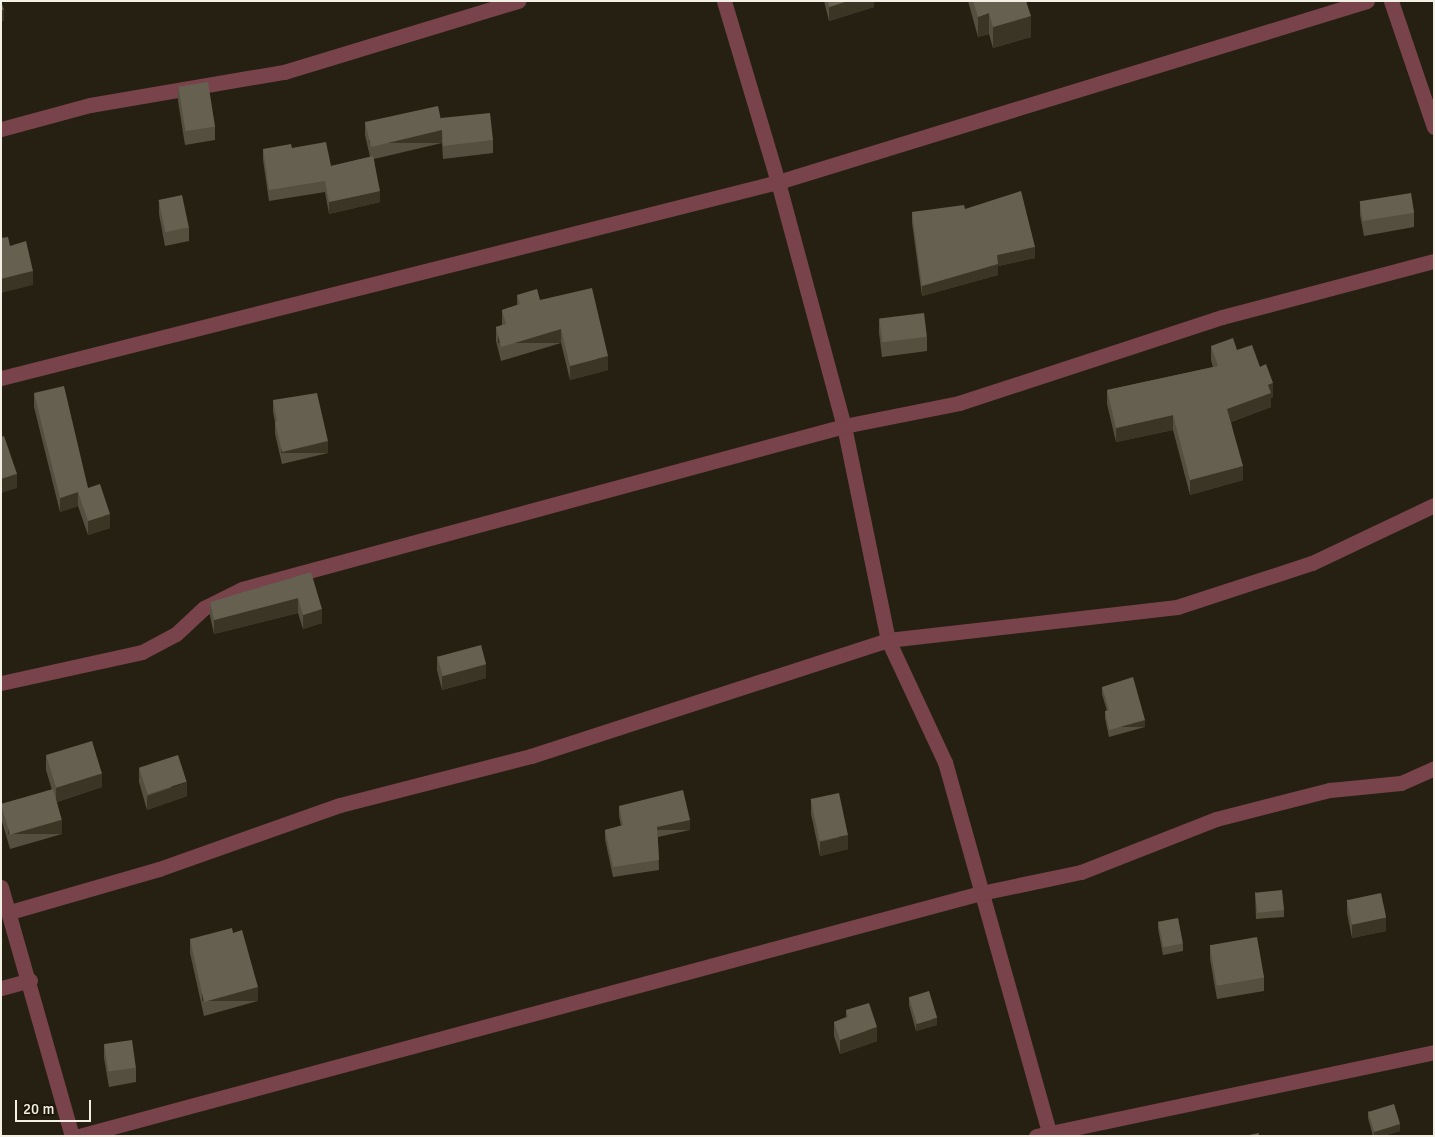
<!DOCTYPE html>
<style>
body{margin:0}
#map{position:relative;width:1435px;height:1137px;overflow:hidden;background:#252011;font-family:Signika,sans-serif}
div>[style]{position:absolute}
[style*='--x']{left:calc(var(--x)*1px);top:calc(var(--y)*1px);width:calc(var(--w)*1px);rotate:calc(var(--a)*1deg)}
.minor>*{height:15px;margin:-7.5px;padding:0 7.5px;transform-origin:7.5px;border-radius:7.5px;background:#79434b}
.wall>*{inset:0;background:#554f3f}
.shaded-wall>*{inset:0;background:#3b3525;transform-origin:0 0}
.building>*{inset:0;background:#666050;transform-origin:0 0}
span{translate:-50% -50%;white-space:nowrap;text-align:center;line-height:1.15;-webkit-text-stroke:4.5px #1c1708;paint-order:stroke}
.frame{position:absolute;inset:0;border:2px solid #f2efe5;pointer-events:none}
.scale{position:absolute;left:15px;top:1100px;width:76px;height:22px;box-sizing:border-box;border:2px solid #f2efe5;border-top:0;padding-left:6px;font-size:15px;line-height:18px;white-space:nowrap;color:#f2efe5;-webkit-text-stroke:4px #1c1708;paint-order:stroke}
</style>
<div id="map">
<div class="minor">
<i style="--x:724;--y:1;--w:189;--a:73.4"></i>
<i style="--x:778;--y:182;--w:253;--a:74.9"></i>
<i style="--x:844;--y:426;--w:218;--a:78.4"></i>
<i style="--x:888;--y:640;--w:135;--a:65"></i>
<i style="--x:945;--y:762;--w:388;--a:74.3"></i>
<i style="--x:1391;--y:1;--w:133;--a:71.2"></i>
<i style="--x:1;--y:129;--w:92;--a:-15.1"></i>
<i style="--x:90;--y:105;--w:197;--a:-9.7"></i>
<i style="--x:284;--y:72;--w:245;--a:-16.9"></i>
<i style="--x:1;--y:378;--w:801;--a:-14.16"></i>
<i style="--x:778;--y:182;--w:616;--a:-17.08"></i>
<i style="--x:1;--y:683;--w:144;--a:-12.4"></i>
<i style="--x:142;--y:652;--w:38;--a:-28"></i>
<i style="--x:176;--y:634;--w:38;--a:-43"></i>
<i style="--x:204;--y:608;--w:42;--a:-26.6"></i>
<i style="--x:242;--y:589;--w:624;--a:-15.15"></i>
<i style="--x:844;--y:426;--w:117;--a:-11.3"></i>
<i style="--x:959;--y:403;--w:277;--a:-18.1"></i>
<i style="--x:1222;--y:317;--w:219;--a:-14.8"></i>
<i style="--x:1;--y:887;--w:259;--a:74.1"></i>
<i style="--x:10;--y:912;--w:155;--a:-16.1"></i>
<i style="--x:159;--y:869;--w:192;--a:-19.5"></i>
<i style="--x:340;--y:805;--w:197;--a:-14.4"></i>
<i style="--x:531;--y:756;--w:375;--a:-18"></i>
<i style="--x:888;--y:640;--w:291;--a:-6.5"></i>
<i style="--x:1177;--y:607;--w:142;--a:-18.1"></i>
<i style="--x:1312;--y:563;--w:135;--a:-25.4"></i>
<i style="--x:1;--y:988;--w:30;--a:-15"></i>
<i style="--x:79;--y:1136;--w:934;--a:-15.08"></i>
<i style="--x:981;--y:893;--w:102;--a:-11.9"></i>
<i style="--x:1081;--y:872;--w:145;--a:-21.4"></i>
<i style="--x:1216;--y:819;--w:118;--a:-14.3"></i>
<i style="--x:1330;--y:790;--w:71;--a:-5.6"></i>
<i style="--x:1401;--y:783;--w:36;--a:-24"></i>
<i style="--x:1036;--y:1136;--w:407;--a:-11.9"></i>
</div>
<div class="wall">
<i style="clip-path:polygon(824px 1px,874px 1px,874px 7px,829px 21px)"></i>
<i style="clip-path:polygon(968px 1px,1026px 1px,1031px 37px,993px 48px,989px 34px,978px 37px)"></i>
<i style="clip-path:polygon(178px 87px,215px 126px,215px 140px,185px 145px,178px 101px)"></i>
<i style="clip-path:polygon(441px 119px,493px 140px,493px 153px,443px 159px,442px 143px,374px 159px,380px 202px,329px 214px,325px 192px,269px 201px,263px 160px,263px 149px,292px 148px,331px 166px,370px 157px,365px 135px,365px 122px)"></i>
<i style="clip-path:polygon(159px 200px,189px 227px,189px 241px,165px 246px,159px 214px)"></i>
<i style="clip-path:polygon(1360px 201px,1414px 213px,1414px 227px,1364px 236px,1360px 215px)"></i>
<i style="clip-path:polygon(965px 209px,1035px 258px,998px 266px,998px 275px,922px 296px,912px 223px,912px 212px)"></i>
<i style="clip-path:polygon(517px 295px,540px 300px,608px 370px,570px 380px,561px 343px,501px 361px,496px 341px,496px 327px,502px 325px,502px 310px,517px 305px)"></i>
<i style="clip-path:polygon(879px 319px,927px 337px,927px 351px,882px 357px,879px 333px)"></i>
<i style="clip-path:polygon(1211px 346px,1237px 350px,1260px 367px,1273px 397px,1271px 398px,1271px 407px,1231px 422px,1243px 480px,1190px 495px,1173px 430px,1116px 442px,1107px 404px,1107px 390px,1213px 367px,1211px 360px)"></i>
<i style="clip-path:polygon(34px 393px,88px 488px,110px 528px,88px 535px,78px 506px,60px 512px,34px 407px)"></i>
<i style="clip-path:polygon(273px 400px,328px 453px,282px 464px,275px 434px,275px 422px,273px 412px)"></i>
<i style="clip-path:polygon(311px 572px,322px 623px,303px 629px,298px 613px,214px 634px,210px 616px,210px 602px)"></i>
<i style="clip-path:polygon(437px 656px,486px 678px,442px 690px,437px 670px)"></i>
<i style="clip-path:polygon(1102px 687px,1145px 727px,1109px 737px,1105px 718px,1105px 711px,1107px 711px,1102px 694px)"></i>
<i style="clip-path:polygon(46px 756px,102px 787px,57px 802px,62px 834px,10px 849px,1px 818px,1px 804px,52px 790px,46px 770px)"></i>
<i style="clip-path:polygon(139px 768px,187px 796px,147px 810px,139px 782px)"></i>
<i style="clip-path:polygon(811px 800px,848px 849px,820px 856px,811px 814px)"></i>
<i style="clip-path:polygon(619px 806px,690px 830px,658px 837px,659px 870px,613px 877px,605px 839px,605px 830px,621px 826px,619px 816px)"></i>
<i style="clip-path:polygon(1255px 892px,1284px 910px,1284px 917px,1256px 919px)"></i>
<i style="clip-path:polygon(1347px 899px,1386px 931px,1352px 938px,1347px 913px)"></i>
<i style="clip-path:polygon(1158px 921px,1183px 944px,1183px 951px,1163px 955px,1158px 928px)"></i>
<i style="clip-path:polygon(233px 933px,258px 1001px,204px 1016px,190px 953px,190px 939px)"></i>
<i style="clip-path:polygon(1210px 945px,1264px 977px,1264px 991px,1217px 999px,1210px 959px)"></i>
<i style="clip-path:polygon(909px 997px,937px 1025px,916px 1031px,909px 1005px)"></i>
<i style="clip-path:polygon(846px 1010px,877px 1041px,840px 1054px,834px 1036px,834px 1022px,846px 1017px)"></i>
<i style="clip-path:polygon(104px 1044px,136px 1068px,136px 1082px,109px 1087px,104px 1058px)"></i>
<i style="clip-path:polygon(1368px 1111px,1400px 1131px,1383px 1136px,1373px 1136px,1368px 1118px)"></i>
</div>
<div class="shaded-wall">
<i style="clip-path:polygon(848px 1px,874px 1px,874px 7px,829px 21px,829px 7px)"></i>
<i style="left:1px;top:10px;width:3px;height:11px"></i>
<i style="clip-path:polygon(989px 13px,989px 34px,978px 37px,978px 17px)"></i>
<i style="clip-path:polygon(1031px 16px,1031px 37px,993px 48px,993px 27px)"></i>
<i style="left:442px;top:130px;width:13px;height:73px;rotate:90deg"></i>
<i style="clip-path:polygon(380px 191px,380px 202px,329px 214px,329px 202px)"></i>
<i style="clip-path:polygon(1035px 247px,1035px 258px,998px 266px,998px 275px,922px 296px,922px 286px,997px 255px)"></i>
<i style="clip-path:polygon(33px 271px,33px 285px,1px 293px,1px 279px)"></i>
<i style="left:561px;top:329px;width:14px;height:63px;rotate:90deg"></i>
<i style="clip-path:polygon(608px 356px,608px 370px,570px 380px,570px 366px)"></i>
<i style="clip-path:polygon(1273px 383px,1273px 397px,1271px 398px,1271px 407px,1227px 423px,1227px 409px)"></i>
<i style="clip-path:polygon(1173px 415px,1173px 430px,1116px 442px,1116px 428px)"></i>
<i style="left:328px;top:441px;width:12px;height:47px;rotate:90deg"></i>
<i style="clip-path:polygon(1243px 466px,1243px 480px,1190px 495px,1190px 480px)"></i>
<i style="clip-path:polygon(17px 474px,17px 488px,1px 493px,1px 479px)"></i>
<i style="clip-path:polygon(78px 492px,78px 506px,60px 512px,60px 498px)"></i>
<i style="clip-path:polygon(110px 514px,110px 528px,88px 535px,88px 521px)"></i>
<i style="clip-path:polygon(298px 598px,298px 613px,214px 634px,214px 620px)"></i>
<i style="clip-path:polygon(322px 609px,322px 623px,303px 629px,303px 615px)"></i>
<i style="clip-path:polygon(486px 664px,486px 678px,442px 690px,442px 676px)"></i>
<i style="left:1145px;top:720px;width:7px;height:37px;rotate:90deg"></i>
<i style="clip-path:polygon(102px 773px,102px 787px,56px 802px,56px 788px)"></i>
<i style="clip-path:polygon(187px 782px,187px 796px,147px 810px,147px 796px)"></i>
<i style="left:62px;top:820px;width:14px;height:54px;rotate:90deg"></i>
<i style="left:690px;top:820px;width:10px;height:34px;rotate:90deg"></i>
<i style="clip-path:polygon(848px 835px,848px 849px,820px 856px,820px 842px)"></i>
<i style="clip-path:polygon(1386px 917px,1386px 931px,1352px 938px,1352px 924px)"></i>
<i style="left:258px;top:987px;width:14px;height:56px;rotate:90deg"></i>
<i style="clip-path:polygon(937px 1018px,937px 1025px,916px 1031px,916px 1024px)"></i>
<i style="clip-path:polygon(877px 1027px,877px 1041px,840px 1054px,840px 1040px)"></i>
<i style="clip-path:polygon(1400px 1124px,1400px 1131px,1383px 1136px,1374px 1136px,1374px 1131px)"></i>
</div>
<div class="building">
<i style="clip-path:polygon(1px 1px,4px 10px,1px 10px)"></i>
<i style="clip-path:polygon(828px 1px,848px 1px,829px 7px)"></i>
<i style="clip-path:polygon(973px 1px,1026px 1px,1031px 16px,993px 27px,989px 13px,978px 17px)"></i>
<i style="left:208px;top:82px;width:45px;height:30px;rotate:81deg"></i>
<i style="clip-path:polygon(438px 106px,441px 120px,441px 118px,490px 113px,493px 140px,443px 146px,442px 130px,371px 147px,365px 122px)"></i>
<i style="clip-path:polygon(326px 142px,331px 166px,373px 156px,380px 191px,329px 202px,325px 181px,269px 190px,263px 149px,291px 144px,292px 148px)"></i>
<i style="clip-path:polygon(1021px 191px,1035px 247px,997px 255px,998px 264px,922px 286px,912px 212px,964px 205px,965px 209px)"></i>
<i style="left:1411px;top:193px;width:20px;height:52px;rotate:81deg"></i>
<i style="left:182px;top:195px;width:33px;height:24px;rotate:78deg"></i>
<i style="clip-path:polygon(8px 237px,10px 246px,26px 241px,33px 271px,1px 279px,1px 238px)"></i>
<i style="clip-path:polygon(592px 288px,608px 356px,570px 366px,561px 329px,501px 347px,496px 327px,506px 324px,502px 310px,520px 304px,517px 295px,537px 289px,540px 300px)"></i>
<i style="left:924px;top:313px;width:24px;height:45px;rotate:83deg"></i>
<i style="clip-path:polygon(1233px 338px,1237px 350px,1252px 345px,1260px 367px,1266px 364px,1273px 383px,1268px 385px,1271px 393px,1227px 409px,1243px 466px,1190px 480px,1173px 415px,1116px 428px,1107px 390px,1218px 366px,1211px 346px)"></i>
<i style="clip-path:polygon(64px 386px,88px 488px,100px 484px,110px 514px,88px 521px,78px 492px,60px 498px,34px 393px)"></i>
<i style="clip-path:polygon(317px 393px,328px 441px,282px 452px,275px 422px,277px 421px,273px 400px)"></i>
<i style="clip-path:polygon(4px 436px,17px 474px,1px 479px,1px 437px)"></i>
<i style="clip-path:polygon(311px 572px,322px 609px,303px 615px,298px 598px,214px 620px,210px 602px)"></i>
<i style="left:481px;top:645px;width:20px;height:45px;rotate:75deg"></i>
<i style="clip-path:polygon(1133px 677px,1145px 720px,1109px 730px,1105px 711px,1109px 710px,1102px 687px)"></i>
<i style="left:92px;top:741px;width:34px;height:48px;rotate:73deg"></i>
<i style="left:178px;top:755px;width:28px;height:41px;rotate:72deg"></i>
<i style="left:53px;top:789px;width:32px;height:54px;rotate:74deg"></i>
<i style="clip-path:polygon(683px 790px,690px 820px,657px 827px,659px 860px,613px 867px,605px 830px,623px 825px,619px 806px)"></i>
<i style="left:839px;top:793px;width:43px;height:29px;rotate:78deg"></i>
<i style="left:1282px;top:890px;width:20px;height:27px;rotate:84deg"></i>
<i style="left:1381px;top:893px;width:25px;height:35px;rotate:78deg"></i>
<i style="left:1178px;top:918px;width:26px;height:20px;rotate:79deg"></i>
<i style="clip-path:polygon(232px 928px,233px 933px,242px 930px,258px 987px,204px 1002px,190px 939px)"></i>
<i style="left:1257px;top:937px;width:41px;height:48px;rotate:80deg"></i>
<i style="left:929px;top:991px;width:28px;height:21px;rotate:73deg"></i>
<i style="clip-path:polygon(869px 1003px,877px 1027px,840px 1040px,834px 1022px,848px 1017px,846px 1010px)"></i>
<i style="left:132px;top:1040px;width:28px;height:28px;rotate:82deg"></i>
<i style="left:1394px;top:1104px;width:21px;height:27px;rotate:73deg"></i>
<i style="clip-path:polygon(1259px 1133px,1259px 1136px,1244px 1136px)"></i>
</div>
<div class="frame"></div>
<div class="scale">20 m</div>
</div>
